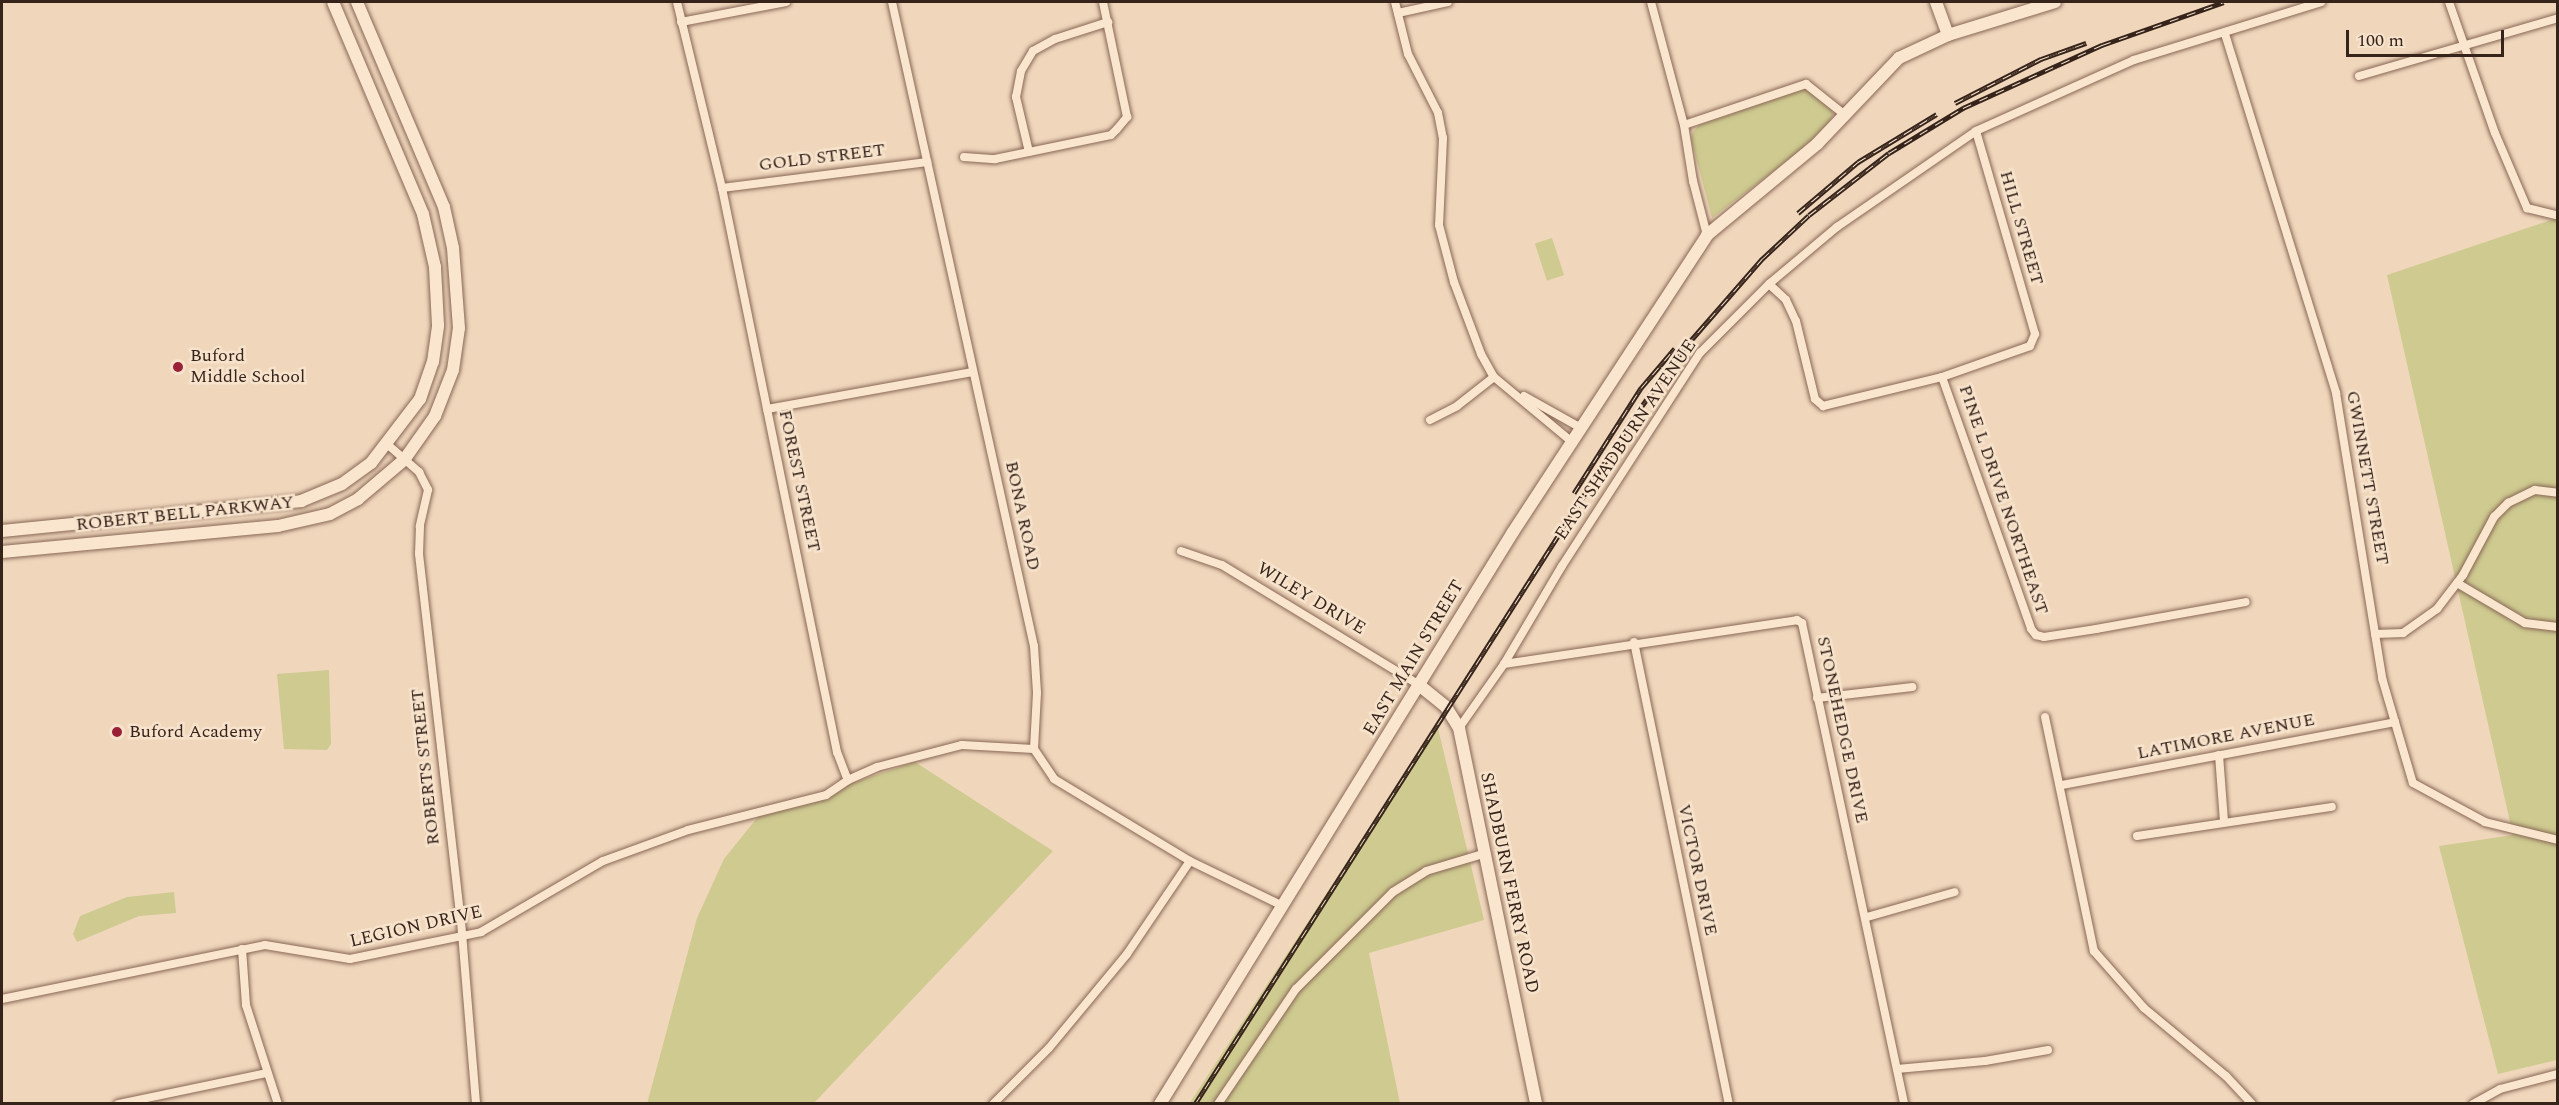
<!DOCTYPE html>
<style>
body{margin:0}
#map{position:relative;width:2559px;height:1105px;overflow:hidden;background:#f0d7bc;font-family:Spectral,serif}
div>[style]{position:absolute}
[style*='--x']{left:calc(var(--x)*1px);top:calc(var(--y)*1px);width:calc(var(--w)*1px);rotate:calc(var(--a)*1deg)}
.green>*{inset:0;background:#ceca90;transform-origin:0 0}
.roads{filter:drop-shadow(0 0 2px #886755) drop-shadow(0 0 2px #886755)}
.street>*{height:8px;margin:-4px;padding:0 4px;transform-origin:4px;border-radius:4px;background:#fae6cf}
.secondary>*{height:12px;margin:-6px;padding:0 6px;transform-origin:6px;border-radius:6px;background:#fae6cf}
.rail>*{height:5px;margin-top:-2.5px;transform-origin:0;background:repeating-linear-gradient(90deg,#f7e3cc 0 9px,#36231a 0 18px);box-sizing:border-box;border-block:2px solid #36231a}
.dots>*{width:16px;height:16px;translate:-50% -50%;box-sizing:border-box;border:3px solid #f7e3cc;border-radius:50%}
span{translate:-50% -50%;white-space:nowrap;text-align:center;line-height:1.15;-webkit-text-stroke:5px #f7e3cc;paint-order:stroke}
.street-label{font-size:18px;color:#36231a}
.poi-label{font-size:18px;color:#36231a}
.left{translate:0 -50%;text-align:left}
.frame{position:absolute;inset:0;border:3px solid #36231a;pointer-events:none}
.scale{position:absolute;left:2346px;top:30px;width:158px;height:27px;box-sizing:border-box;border:3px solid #36231a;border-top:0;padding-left:8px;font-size:18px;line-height:21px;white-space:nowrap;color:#36231a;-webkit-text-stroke:4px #f7e3cc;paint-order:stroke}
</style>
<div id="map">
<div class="green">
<i style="clip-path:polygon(1807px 88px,1831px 108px,1833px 115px,1828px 124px,1801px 150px,1712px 218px,1691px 138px,1693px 132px,1699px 125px)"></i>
<i style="clip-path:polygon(2557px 218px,2557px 1060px,2498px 1074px,2439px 846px,2513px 835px,2387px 275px)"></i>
<i style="left:1552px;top:238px;width:39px;height:18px;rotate:72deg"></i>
<i style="clip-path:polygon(329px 670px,331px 744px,327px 750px,284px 749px,277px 674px)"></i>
<i style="clip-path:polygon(1437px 724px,1484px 920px,1369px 953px,1400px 1103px,1189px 1104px)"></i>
<i style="clip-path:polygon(915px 762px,1053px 851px,814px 1103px,647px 1104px,697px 918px,724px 859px,761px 813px)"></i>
<i style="clip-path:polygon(174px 892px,176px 913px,139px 916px,77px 942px,73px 934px,80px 916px,127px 897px)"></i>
</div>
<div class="roads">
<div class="street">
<i style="--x:677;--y:2;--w:191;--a:76.4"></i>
<i style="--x:722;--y:188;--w:576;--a:78.48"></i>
<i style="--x:837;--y:752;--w:30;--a:69"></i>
<i style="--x:848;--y:780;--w:32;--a:-24"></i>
<i style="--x:877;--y:767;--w:88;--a:-14.5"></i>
<i style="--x:962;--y:745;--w:72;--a:3.2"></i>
<i style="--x:892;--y:2;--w:659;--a:77.57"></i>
<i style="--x:1034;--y:646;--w:47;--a:86.3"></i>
<i style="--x:1037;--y:693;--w:56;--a:93.1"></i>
<i style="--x:1034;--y:749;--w:36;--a:56"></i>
<i style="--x:1054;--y:779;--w:159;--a:31.1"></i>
<i style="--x:1190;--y:861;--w:103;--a:25.8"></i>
<i style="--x:1395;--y:2;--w:54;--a:76"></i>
<i style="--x:1408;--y:54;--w:66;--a:63"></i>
<i style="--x:1438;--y:113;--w:25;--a:79"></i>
<i style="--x:1443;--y:138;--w:87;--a:92.6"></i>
<i style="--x:1439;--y:225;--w:59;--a:75.3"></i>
<i style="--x:1454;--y:282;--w:77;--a:69.4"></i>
<i style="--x:1481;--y:354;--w:26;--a:61"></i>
<i style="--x:1494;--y:377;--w:102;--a:39.8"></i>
<i style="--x:1651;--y:2;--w:127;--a:75"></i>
<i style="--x:1684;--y:125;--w:57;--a:80.9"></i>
<i style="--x:1693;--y:181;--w:56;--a:75.5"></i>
<i style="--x:2449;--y:2;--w:139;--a:70.7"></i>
<i style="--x:2495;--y:133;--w:82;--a:66.9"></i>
<i style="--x:2527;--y:208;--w:32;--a:14"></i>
<i style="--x:1398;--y:13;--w:51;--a:-12.4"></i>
<i style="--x:681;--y:22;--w:107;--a:-10.8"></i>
<i style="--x:2225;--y:34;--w:376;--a:72.8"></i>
<i style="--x:2336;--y:393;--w:289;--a:80.8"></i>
<i style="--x:2382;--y:678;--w:109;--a:73.6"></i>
<i style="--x:2413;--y:783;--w:82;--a:28.4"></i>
<i style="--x:2485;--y:822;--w:75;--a:13.9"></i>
<i style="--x:2359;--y:76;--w:207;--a:-16.2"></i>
<i style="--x:1684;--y:125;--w:129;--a:-18.6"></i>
<i style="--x:1806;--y:84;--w:50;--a:38.5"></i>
<i style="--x:1029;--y:152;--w:57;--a:-103.3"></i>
<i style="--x:1016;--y:97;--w:26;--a:-79"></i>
<i style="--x:1021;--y:71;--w:23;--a:-59"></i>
<i style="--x:1033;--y:51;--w:25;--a:-29"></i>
<i style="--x:1055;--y:39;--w:56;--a:-17.8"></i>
<i style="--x:964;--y:157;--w:31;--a:4"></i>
<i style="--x:995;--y:159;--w:118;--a:-11.7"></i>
<i style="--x:1111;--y:135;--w:8;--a:-45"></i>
<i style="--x:1117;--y:129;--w:16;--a:-50"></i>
<i style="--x:1127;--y:117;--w:117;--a:-101.8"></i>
<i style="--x:722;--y:188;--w:207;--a:-7.2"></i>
<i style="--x:1769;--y:284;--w:23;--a:43"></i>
<i style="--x:1786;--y:300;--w:23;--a:65"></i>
<i style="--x:1796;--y:321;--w:80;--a:76.3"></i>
<i style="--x:1815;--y:399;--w:11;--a:41"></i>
<i style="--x:1823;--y:406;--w:122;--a:-13.7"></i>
<i style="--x:1942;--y:377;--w:93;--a:-19.4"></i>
<i style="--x:2030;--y:346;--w:13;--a:-67"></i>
<i style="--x:2035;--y:334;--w:211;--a:-106.2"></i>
<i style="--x:1942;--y:377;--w:267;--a:70.5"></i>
<i style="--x:2031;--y:629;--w:8;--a:50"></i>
<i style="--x:2036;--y:635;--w:8;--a:14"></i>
<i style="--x:2044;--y:637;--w:53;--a:-8.7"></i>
<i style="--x:2096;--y:629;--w:152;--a:-10.2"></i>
<i style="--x:1524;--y:396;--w:65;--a:29.3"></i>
<i style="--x:767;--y:409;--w:209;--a:-10.2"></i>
<i style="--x:1430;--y:420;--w:30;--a:-27"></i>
<i style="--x:1457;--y:406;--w:47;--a:-38.1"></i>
<i style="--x:387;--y:444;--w:43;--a:41.2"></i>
<i style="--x:419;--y:472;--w:20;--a:63"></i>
<i style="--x:428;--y:490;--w:37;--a:103"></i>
<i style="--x:420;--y:526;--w:28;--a:92"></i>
<i style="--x:419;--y:554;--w:369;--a:83.5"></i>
<i style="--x:461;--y:921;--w:184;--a:85.3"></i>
<i style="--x:1181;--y:551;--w:43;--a:18.9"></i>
<i style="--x:1222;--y:565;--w:231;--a:31.3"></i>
<i style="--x:2457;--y:583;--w:79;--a:30.5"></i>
<i style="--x:2525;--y:623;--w:33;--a:7"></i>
<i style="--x:2375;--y:634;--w:28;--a:-2"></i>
<i style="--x:2403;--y:633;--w:42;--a:-35.2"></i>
<i style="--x:2437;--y:609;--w:43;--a:-52.6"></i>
<i style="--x:2463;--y:575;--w:66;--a:-61.9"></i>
<i style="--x:2494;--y:517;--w:20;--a:-45"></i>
<i style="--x:2508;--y:503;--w:30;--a:-26"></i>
<i style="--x:2535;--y:490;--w:23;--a:7"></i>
<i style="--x:1634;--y:642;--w:472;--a:78.4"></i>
<i style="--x:1504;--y:664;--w:296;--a:-8.5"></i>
<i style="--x:1797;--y:620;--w:6;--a:31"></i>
<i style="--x:1802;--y:623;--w:492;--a:78"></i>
<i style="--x:1817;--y:698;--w:96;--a:-6.6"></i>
<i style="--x:2045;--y:717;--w:239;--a:78.2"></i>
<i style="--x:2094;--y:951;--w:76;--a:48.7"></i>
<i style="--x:2144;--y:1008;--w:107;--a:39.7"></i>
<i style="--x:2226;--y:1076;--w:38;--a:47"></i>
<i style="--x:1459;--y:728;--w:78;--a:-54.9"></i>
<i style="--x:1504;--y:664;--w:114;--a:-59.4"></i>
<i style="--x:1562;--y:566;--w:254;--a:-57.1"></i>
<i style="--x:1700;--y:353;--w:98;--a:-45"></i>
<i style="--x:1769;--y:284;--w:89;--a:-40"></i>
<i style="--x:1837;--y:227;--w:169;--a:-34.6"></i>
<i style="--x:1976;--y:131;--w:173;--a:-24.2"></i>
<i style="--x:2134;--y:60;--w:196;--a:-17.2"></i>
<i style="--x:2219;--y:755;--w:66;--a:85.7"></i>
<i style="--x:2062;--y:785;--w:339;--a:-10.7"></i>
<i style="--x:2137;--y:836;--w:197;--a:-8.5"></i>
<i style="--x:1867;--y:917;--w:91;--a:-15.9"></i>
<i style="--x:242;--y:949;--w:56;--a:85.9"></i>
<i style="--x:246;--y:1005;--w:104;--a:72.1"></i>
<i style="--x:2;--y:999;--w:268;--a:-11.6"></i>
<i style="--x:265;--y:945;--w:86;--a:9.4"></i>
<i style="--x:350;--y:959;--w:134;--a:-11.6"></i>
<i style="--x:481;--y:932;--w:141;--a:-30.2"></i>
<i style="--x:603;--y:861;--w:90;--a:-20"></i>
<i style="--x:688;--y:830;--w:142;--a:-14.2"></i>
<i style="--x:826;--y:795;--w:27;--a:-34"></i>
<i style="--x:1897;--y:1069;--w:88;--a:-5.2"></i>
<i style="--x:1985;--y:1061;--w:64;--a:-9.9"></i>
<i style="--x:118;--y:1104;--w:151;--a:-11.8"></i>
<i style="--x:993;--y:1104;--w:79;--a:-45"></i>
<i style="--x:1049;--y:1048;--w:122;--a:-50.3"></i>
<i style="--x:1127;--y:954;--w:112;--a:-55.9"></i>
<i style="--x:1218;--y:1104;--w:139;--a:-55.9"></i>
<i style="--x:1296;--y:989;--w:137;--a:-45"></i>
<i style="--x:1393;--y:892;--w:39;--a:-32"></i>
<i style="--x:1426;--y:871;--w:59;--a:-16.6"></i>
<i style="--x:2473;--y:1104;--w:31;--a:-29"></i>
<i style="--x:2500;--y:1089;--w:60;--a:-14.5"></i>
</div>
<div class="secondary">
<i style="--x:1936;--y:2;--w:35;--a:70"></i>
<i style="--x:2;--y:531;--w:301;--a:-5.7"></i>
<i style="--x:301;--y:501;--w:44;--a:-22.5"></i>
<i style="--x:342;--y:484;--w:36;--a:-36"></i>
<i style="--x:371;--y:463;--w:81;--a:-52.6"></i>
<i style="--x:420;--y:399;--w:39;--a:-71"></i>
<i style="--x:433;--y:362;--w:37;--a:-82"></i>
<i style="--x:438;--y:325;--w:58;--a:-93"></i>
<i style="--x:435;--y:267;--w:54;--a:-102.8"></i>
<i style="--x:423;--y:214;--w:230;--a:-113"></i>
<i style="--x:2;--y:552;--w:277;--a:-5.4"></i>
<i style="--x:278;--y:526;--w:53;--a:-13"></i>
<i style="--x:330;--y:514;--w:32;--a:-28"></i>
<i style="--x:358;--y:499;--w:60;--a:-40.3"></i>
<i style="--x:404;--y:460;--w:54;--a:-54.8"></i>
<i style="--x:435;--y:416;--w:49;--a:-68.6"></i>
<i style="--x:453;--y:370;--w:42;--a:-81.9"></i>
<i style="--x:459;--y:328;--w:80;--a:-94.3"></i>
<i style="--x:453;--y:248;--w:42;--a:-102.4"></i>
<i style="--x:444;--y:207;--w:223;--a:-113"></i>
<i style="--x:1419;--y:685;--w:35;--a:39"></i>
<i style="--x:1446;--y:707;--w:25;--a:58"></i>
<i style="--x:1459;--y:728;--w:384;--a:78.4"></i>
<i style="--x:1160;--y:1104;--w:672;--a:-58.32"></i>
<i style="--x:1513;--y:532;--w:355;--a:-56.8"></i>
<i style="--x:1707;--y:235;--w:143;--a:-39.6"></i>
<i style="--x:1817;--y:144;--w:119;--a:-46.4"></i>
<i style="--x:1899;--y:58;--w:54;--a:-25.1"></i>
<i style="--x:1948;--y:35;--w:112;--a:-17.1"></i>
</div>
</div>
<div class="rail">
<i style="--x:1955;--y:103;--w:97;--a:-27.1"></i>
<i style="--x:2041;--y:59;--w:48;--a:-19.6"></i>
<i style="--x:1798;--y:213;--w:79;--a:-40.4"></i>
<i style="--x:1858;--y:162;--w:92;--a:-31.3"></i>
<i style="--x:1574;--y:493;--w:125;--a:-57.5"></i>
<i style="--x:1641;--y:388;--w:52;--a:-49.6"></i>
<i style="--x:1195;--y:1104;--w:819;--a:-57.42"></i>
<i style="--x:1636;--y:414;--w:84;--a:-53.7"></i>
<i style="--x:1686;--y:346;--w:116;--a:-48.9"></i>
<i style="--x:1762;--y:259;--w:64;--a:-43.1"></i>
<i style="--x:1809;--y:215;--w:101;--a:-37.8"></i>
<i style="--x:1889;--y:153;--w:87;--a:-31.3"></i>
<i style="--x:1963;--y:108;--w:153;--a:-24.4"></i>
<i style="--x:2102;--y:45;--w:129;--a:-19.4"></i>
</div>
<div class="dots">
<i style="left:178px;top:367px;background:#992238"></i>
<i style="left:117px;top:732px;background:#992238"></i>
</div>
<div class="street-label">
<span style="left:822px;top:158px;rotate:-7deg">GOLD STREET</span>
<span style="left:2021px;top:228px;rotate:74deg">HILL STREET</span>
<span style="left:1626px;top:440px;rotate:-56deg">EAST SHADBURN AVENUE</span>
<span style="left:2367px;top:478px;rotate:80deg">GWINNETT STREET</span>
<span style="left:799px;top:481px;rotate:78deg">FOREST STREET</span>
<span style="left:2003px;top:500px;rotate:71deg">PINE L DRIVE NORTHEAST</span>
<span style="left:185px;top:514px;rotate:-6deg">ROBERT BELL PARKWAY</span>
<span style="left:1022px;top:516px;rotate:78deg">BONA ROAD</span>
<span style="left:1311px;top:599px;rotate:31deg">WILEY DRIVE</span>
<span style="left:1414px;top:658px;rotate:-59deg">EAST MAIN STREET</span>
<span style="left:1842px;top:730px;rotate:78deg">STONEHEDGE DRIVE</span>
<span style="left:2226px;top:737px;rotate:-11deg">LATIMORE AVENUE</span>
<span style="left:426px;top:767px;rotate:-96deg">ROBERTS STREET</span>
<span style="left:1697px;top:870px;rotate:78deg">VICTOR DRIVE</span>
<span style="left:1509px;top:883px;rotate:78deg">SHADBURN FERRY ROAD</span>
<span style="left:416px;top:927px;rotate:-13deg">LEGION DRIVE</span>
</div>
<div class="poi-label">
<span class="left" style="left:190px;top:367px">Buford<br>Middle School</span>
<span class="left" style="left:129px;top:732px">Buford Academy</span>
</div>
<div class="frame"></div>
<div class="scale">100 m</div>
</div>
